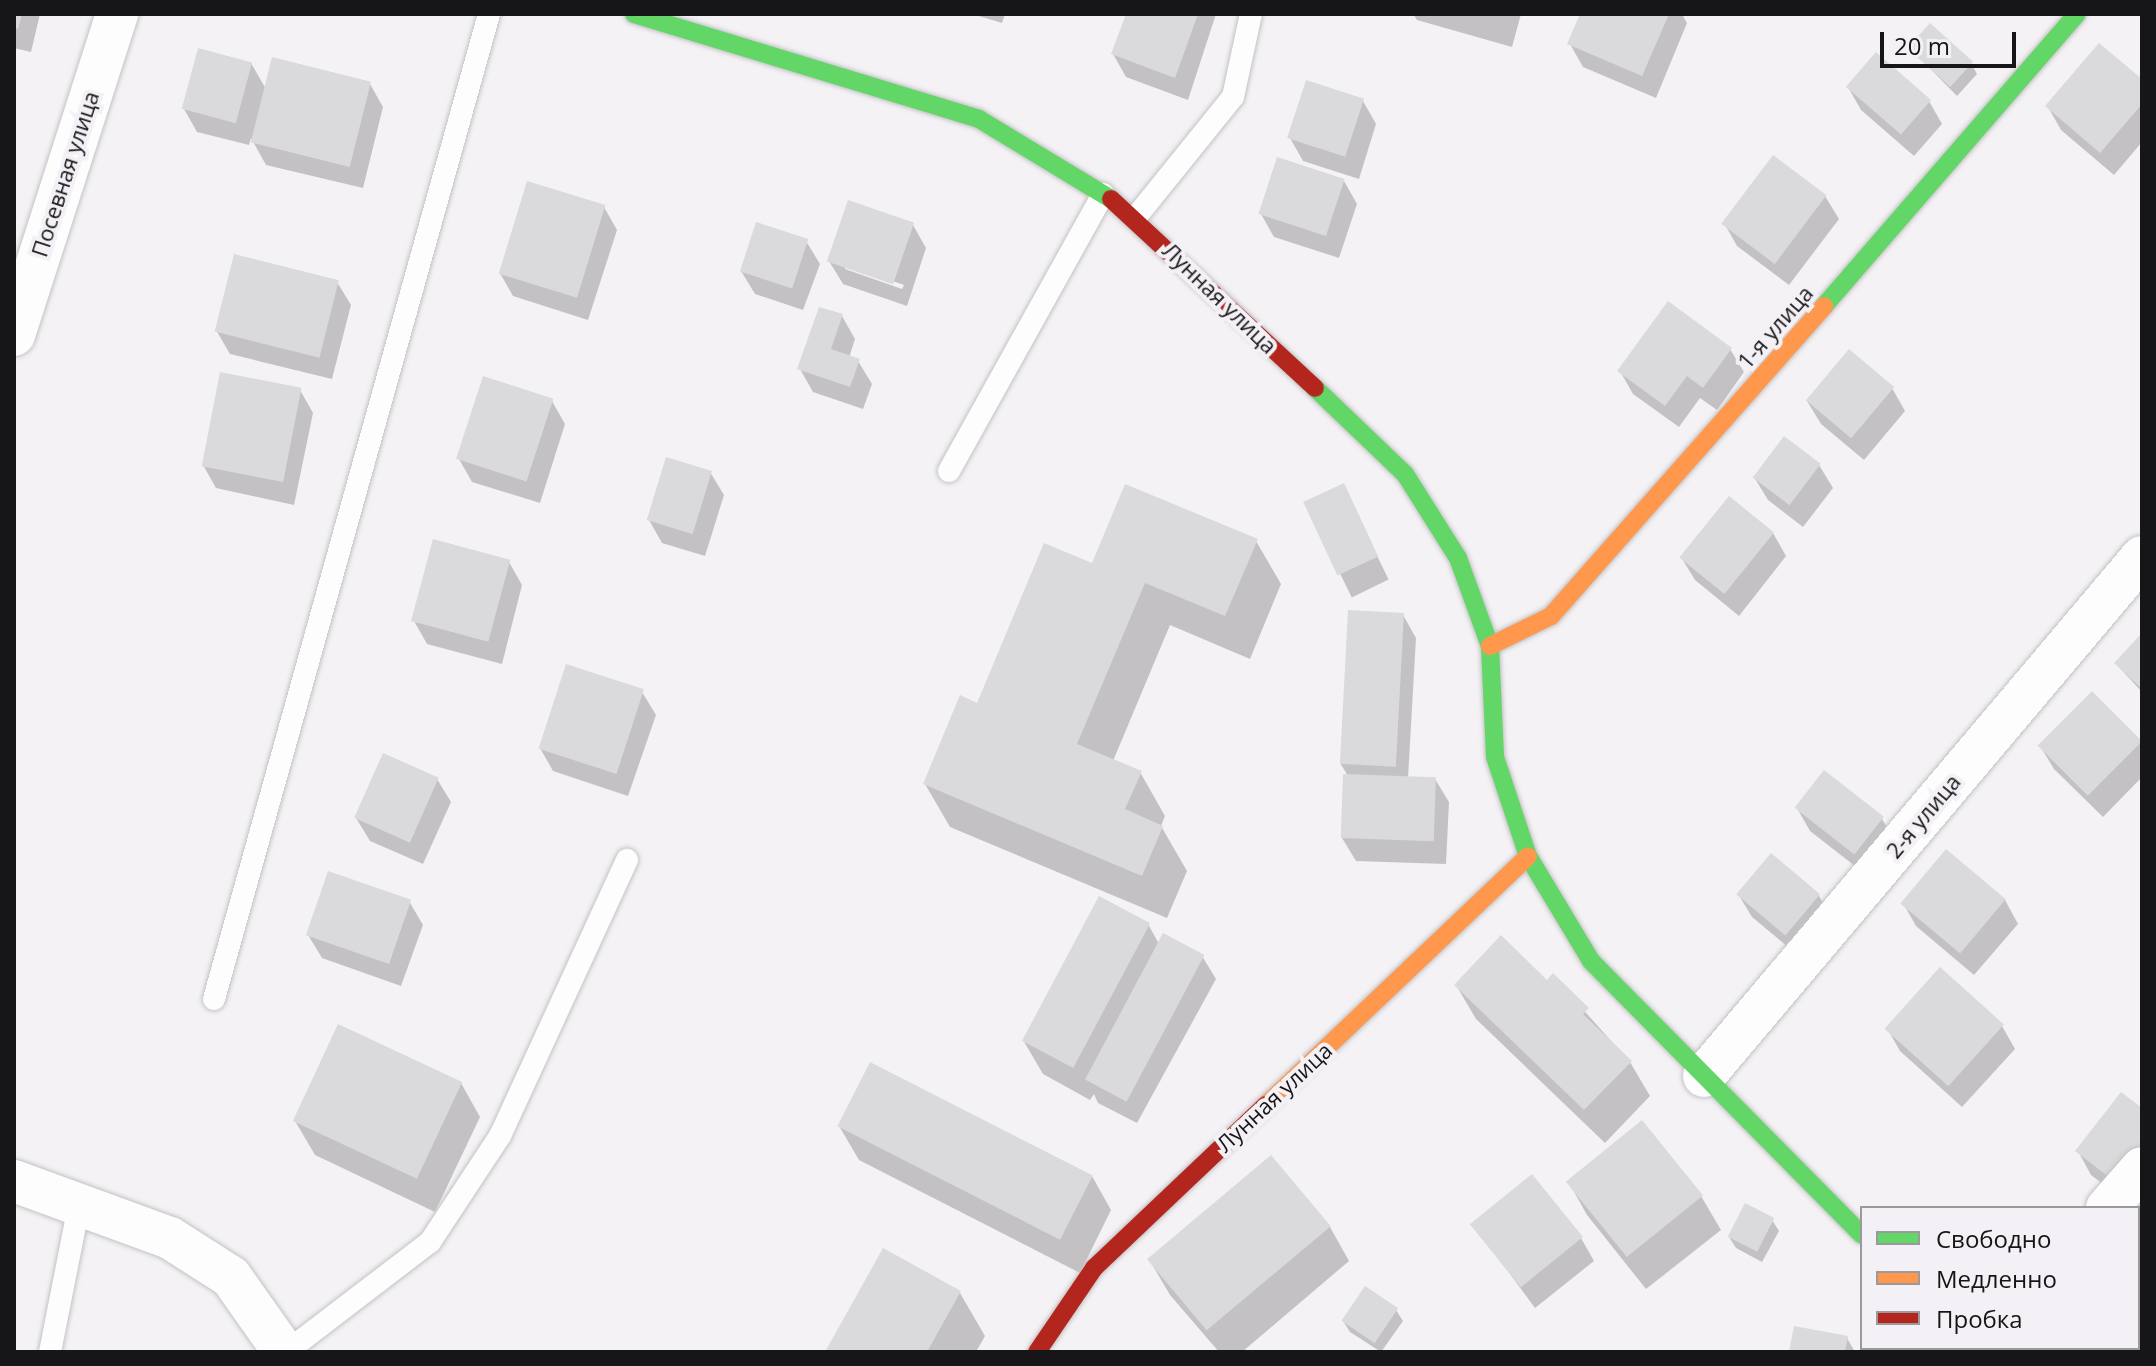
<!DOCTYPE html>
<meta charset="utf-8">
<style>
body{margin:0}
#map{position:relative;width:2156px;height:1366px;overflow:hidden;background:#f4f2f5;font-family:"Open Sans",sans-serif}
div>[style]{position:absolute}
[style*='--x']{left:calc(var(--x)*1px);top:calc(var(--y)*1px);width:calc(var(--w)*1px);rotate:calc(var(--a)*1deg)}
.shadow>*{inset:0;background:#0003;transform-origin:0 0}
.building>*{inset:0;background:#dad9db;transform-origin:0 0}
.roads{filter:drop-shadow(0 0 2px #c3c2c4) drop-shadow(0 0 2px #c3c2c4)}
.lane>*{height:22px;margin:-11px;padding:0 11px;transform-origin:11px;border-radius:11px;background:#fdfdfe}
.street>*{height:42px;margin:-21px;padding:0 21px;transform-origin:21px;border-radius:21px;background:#fdfdfe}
.fast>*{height:18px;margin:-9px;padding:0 9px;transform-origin:9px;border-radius:9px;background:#63d668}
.slow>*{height:18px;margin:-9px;padding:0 9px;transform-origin:9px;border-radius:9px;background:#ff974d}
.jam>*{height:18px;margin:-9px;padding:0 9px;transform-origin:9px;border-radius:9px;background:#b3261e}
span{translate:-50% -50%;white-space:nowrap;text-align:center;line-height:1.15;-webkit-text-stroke:8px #f4f1f6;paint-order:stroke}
.street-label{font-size:22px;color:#161517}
.frame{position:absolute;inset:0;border:16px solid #161517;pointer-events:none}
.legend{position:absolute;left:1860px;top:1206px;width:280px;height:144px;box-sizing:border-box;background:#f4f1f6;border:2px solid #9b999d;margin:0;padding:10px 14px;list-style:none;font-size:24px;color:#161517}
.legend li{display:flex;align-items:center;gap:16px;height:40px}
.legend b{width:40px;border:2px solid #9b999d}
.scale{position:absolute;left:1880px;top:32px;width:136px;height:36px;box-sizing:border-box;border:4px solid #161517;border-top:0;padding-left:10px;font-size:24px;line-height:28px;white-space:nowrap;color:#161517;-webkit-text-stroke:6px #f4f1f6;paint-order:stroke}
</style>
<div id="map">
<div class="shadow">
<i style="clip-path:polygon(14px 14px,40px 14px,31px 52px,14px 48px)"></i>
<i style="clip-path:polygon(972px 14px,1005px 14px,1002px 23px)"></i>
<i style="clip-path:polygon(1128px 14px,1216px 14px,1188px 100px,1126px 77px,1113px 54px)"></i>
<i style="clip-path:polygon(1413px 14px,1521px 14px,1512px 47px,1417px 20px)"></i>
<i style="clip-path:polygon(1582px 14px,1682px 14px,1687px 23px,1656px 98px,1583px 67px,1570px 44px)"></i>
<i style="clip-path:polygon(1910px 48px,1971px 63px,1977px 74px,1957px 96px)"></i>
<i style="clip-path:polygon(251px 63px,266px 89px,370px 84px,383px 107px,363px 188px,266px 165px,251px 138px,249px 145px,197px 132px,184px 109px)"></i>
<i style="clip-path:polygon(2142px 81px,2142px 142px,2114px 175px,2061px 130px,2048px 107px)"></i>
<i style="clip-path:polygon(1848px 87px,1929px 101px,1942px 124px,1914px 156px,1861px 110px)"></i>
<i style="clip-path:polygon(1363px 101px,1376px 124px,1359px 179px,1303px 161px,1290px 138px)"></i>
<i style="clip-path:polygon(1344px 181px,1357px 204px,1339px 258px,1274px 237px,1261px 214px)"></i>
<i style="clip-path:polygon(1825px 196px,1839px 219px,1789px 285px,1737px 246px,1724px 223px)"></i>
<i style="clip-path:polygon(604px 207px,617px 230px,588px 320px,513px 296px,500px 273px)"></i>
<i style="clip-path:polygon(evenodd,913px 225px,926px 248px,907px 306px,843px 284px,829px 261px,913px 225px,845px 265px,904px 285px,902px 289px,845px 269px,845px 265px)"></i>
<i style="clip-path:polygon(806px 241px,820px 264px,803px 310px,755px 294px,741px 271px)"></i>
<i style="clip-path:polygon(337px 282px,351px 305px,332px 379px,230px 354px,216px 330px)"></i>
<i style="clip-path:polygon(842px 316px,855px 339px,849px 358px,858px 361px,872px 384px,863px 409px,813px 392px,800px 369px)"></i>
<i style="clip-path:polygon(1730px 349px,1744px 372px,1717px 410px,1700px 398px,1679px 427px,1633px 394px,1620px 371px)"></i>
<i style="clip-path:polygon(1892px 388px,1905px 411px,1864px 460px,1821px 424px,1807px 401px)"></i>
<i style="clip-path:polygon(300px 390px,313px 413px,294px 505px,216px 488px,203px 465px)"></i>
<i style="clip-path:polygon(552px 401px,565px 424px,540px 503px,472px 482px,459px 459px)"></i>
<i style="clip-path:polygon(1819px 465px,1833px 488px,1803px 527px,1768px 500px,1754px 477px)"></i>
<i style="clip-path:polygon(710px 472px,724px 495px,705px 556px,662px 543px,649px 520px)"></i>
<i style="left:1343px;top:486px;width:104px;height:41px;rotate:64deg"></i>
<i style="clip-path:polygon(1773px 533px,1786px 556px,1739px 616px,1695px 580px,1681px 557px)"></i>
<i style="clip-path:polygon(1256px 541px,1281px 584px,1250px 659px,1170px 625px,1113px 761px,1140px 772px,1165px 816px,1161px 826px,1187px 871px,1167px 918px,950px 827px,925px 784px,978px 705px,1093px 566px)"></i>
<i style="clip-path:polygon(509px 562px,522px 585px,502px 664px,427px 644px,414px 621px)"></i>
<i style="clip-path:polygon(1403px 615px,1416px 638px,1408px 778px,1435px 779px,1449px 802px,1446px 864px,1356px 861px,1342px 838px,1348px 776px,1340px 763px)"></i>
<i style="clip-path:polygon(2142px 636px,2142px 692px,2116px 664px)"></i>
<i style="clip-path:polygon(642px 692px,656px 715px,628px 796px,553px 771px,540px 748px)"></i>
<i style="clip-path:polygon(2141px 742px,2142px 777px,2103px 817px,2054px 769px,2040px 746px)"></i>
<i style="clip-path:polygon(437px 779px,451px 802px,423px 864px,370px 841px,356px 818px)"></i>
<i style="clip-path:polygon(1797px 808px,1882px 819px,1896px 842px,1869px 877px,1810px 831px)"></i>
<i style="clip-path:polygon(1771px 855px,1819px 896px,1832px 919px,1800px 957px,1752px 917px,1738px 894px)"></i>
<i style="clip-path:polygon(2005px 900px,2018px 924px,1974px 975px,1916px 926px,1903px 903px)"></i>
<i style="clip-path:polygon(409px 901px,423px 925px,401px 986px,322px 958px,308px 935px)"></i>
<i style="clip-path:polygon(1148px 924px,1159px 944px,1202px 956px,1216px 979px,1137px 1123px,1098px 1103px,1094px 1094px,1090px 1100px,1043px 1074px,1023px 1040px)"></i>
<i style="clip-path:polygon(1553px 976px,1630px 1062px,1650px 1096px,1605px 1143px,1476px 1019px,1456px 985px,1547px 983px)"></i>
<i style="clip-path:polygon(2002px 1026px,2015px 1049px,1962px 1107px,1900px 1051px,1887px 1028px)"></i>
<i style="clip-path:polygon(461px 1083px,480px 1117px,435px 1212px,315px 1155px,295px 1121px)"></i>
<i style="clip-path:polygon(2142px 1111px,2142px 1184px,2128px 1203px,2091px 1175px,2078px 1151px)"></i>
<i style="clip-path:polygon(839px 1126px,1092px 1176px,1111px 1210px,1080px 1273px,859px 1160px)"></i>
<i style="clip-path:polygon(1568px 1181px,1701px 1196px,1721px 1230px,1646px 1289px,1587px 1215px)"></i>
<i style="clip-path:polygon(1772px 1220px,1779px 1231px,1762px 1262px,1736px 1248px,1729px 1237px)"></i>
<i style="clip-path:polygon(1473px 1224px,1581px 1238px,1594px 1261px,1535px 1308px)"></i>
<i style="clip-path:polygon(1330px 1227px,1349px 1261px,1242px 1352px,1219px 1352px,1170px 1295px,1150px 1261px)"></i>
<i style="clip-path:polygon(960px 1293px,985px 1336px,976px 1352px,828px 1352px)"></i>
<i style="clip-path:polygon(1396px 1310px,1403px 1321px,1381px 1352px,1350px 1332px,1343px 1321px)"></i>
<i style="clip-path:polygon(1847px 1338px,1855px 1352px,1791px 1352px)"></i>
</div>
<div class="building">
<i style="clip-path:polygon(14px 14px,22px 14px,18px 29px,14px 28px)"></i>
<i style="clip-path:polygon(1126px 14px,1198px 14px,1175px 78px,1111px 54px)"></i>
<i style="clip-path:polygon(1580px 14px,1669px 14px,1642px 76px,1567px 44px)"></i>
<i style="left:1930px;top:23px;width:58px;height:34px;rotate:42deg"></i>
<i style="clip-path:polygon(2099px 43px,2142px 79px,2142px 104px,2100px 153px,2045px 106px)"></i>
<i style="left:198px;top:48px;width:56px;height:63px;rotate:15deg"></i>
<i style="left:1876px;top:52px;width:73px;height:46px;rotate:41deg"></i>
<i style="left:272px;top:57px;width:102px;height:88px;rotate:14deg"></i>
<i style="left:1306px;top:80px;width:61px;height:61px;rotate:18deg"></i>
<i style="left:1773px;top:155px;width:67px;height:86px;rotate:37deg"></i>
<i style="left:1277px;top:157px;width:71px;height:60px;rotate:18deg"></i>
<i style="left:527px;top:181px;width:82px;height:97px;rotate:17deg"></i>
<i style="left:848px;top:200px;width:70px;height:65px;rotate:19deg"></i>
<i style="left:756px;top:222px;width:55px;height:52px;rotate:18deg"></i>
<i style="left:234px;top:254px;width:108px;height:80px;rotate:14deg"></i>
<i style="clip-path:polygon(1668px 301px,1732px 348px,1703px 388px,1687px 376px,1665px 406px,1617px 371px)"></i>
<i style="clip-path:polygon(819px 307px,843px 314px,831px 349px,860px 359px,850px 387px,797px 369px)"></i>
<i style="left:1849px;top:349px;width:59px;height:67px;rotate:40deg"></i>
<i style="left:220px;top:372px;width:83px;height:96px;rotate:11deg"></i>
<i style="left:483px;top:376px;width:74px;height:87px;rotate:18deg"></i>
<i style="left:1784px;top:436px;width:46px;height:52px;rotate:37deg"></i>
<i style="left:666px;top:457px;width:48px;height:66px;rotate:17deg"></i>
<i style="left:1344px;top:483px;width:81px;height:45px;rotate:65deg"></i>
<i style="clip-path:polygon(1125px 484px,1258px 539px,1225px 616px,1145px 583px,1077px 744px,1142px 771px,1125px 809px,1163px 826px,1142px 876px,923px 784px,960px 695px,977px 703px,1044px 543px,1092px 563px)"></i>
<i style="left:1729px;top:496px;width:58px;height:79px;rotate:39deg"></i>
<i style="left:433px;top:539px;width:80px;height:85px;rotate:15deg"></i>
<i style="left:1348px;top:610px;width:56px;height:154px;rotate:3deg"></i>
<i style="clip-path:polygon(2142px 633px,2142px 689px,2114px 663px)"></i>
<i style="left:566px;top:664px;width:82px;height:89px;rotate:18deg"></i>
<i style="left:2092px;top:691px;width:71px;height:77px;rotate:45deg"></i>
<i style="left:383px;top:753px;width:61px;height:71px;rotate:24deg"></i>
<i style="left:1824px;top:770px;width:76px;height:48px;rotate:38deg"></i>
<i style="left:1343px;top:774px;width:93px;height:64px;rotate:2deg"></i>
<i style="left:1946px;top:849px;width:78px;height:71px;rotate:40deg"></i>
<i style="left:1771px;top:853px;width:64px;height:54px;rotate:40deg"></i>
<i style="left:328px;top:871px;width:88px;height:68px;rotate:19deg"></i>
<i style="left:1099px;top:896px;width:58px;height:164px;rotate:28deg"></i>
<i style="left:1163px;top:933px;width:47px;height:166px;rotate:28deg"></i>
<i style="clip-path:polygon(1501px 935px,1547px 980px,1553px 973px,1589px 1008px,1583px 1014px,1632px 1061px,1584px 1110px,1454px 985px)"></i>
<i style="left:1940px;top:967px;width:86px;height:83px;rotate:42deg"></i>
<i style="left:338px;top:1024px;width:137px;height:107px;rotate:25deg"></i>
<i style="left:870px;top:1062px;width:250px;height:72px;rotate:27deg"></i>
<i style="clip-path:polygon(2121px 1092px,2142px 1108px,2142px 1144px,2114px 1181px,2075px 1151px)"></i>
<i style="left:1642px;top:1120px;width:97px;height:98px;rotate:51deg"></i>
<i style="left:1271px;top:1155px;width:93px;height:162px;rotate:50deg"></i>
<i style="left:1532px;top:1174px;width:81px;height:80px;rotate:51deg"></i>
<i style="left:1745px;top:1203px;width:33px;height:38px;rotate:27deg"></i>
<i style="clip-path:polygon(883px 1248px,961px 1291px,927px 1352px,825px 1352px)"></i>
<i style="left:1365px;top:1286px;width:40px;height:42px;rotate:34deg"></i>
<i style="clip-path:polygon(1794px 1326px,1848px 1336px,1845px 1352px,1789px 1352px)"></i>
</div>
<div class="roads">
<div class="lane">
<i style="--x:1136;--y:217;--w:154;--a:-51.1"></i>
<i style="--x:1233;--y:97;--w:85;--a:-77.8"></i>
<i style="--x:949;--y:471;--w:317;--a:-60.9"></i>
<i style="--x:214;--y:999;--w:1023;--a:-74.4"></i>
<i style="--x:50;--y:1352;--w:150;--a:-78.8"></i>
<i style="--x:286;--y:1352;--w:181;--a:-37.4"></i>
<i style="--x:430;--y:1242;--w:127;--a:-56.6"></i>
<i style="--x:500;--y:1136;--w:304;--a:-65.3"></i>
</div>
<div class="street">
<i style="--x:14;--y:335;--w:337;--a:-72.2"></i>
<i style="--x:1704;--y:1076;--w:679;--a:-49.84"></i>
<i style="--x:14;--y:1181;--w:166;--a:20.1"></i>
<i style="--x:170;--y:1238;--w:72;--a:32.6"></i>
<i style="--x:231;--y:1277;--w:92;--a:54.8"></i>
<i style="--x:2107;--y:1208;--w:53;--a:-48.8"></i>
<i style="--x:2138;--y:1257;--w:4;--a:-14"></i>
<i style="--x:1887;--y:1352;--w:4;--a:-63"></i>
</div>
<div class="fast">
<i style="--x:634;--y:14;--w:361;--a:16.9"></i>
<i style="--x:979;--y:119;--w:154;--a:31.2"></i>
<i style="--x:1824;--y:306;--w:386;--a:-49.1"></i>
<i style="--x:1315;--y:388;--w:124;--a:43.7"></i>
<i style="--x:1405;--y:474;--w:99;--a:57.8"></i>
<i style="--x:1458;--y:558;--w:94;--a:70"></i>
<i style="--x:1490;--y:646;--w:111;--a:87.4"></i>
<i style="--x:1495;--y:757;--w:104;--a:71.6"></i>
<i style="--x:1528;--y:856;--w:122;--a:59"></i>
<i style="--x:1591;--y:961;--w:385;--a:45.3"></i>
</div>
<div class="slow">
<i style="--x:1490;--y:646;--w:68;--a:-26.2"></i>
<i style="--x:1551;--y:616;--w:413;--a:-48.6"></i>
<i style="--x:1266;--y:1105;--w:361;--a:-43.5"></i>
</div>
<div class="jam">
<i style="--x:1111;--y:199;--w:278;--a:42.8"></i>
<i style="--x:1037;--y:1352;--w:102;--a:-55.8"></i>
<i style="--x:1094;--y:1268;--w:237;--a:-43.5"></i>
</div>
</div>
<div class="street-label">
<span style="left:65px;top:174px;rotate:-72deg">Посевная улица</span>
<span style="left:1220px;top:298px;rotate:44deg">Лунная улица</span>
<span style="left:1775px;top:327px;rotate:-49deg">1-я улица</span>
<span style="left:1923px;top:816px;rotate:-50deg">2-я улица</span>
<span style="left:1274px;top:1097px;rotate:-43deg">Лунная улица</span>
</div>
<div class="frame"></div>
<ul class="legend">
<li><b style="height:10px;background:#63d668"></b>Свободно</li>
<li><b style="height:10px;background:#ff974d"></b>Медленно</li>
<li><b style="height:10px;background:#b3261e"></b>Пробка</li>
</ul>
<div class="scale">20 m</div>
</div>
